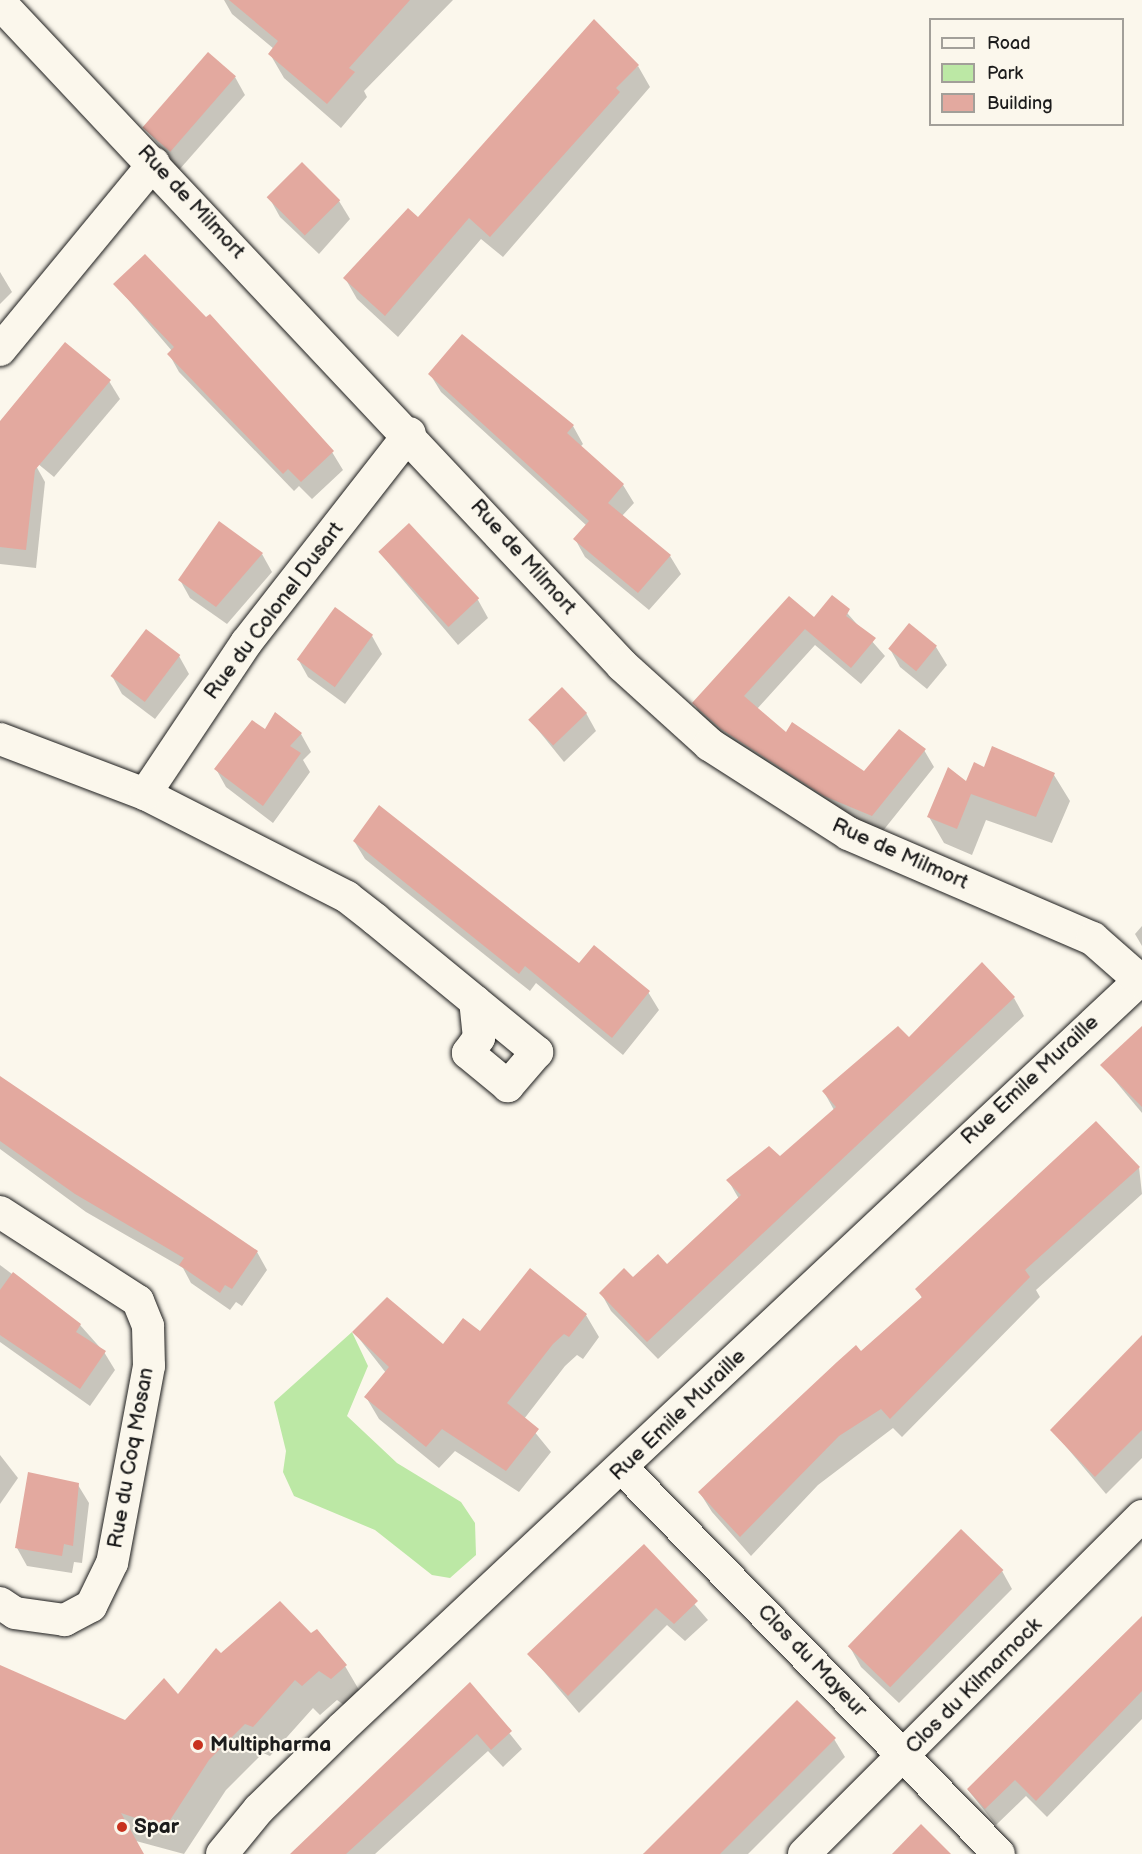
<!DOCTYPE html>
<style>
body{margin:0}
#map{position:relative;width:1142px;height:1854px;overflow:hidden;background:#fbf7ec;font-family:"Balsamiq Sans",sans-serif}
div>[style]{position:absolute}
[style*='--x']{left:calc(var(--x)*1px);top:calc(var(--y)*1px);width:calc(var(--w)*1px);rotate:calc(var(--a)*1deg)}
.green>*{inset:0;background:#bce8a5}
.shadow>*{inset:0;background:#0003}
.building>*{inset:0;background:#e3a99f;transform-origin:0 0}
.roads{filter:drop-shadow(0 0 2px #1c1c1c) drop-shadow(0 0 2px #1c1c1c)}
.minor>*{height:32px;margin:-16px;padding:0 16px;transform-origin:16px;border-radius:16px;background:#fbf7ec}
.tertiary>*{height:33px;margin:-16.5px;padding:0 16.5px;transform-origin:16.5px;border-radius:16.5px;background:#fbf7ec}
.dots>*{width:16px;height:16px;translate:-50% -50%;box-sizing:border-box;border:3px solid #fbf7ec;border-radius:50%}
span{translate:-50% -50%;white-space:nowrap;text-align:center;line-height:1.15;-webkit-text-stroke:4.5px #fbf7ec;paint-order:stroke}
.street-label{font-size:21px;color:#1c1c1c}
.poi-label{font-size:21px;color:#1c1c1c;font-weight:700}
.left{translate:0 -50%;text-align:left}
.legend{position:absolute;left:929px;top:18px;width:195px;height:108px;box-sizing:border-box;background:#fbf7ec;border:2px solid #a29f99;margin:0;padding:8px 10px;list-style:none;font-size:18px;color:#1c1c1c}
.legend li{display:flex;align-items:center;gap:12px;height:30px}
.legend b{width:30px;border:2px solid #a29f99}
</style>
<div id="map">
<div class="green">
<i style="clip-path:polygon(352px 1332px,368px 1366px,347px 1416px,397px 1463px,461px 1502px,475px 1523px,476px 1555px,450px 1578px,432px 1575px,375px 1530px,294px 1496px,283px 1472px,286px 1451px,274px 1402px)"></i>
</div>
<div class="shadow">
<i style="clip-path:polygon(224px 0,453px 0,364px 91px,367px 97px,341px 128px,284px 78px,270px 54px,274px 49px,232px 14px)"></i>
<i style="clip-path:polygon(638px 66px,650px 87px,503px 257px,481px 239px,398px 337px,357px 299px,345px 278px)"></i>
<i style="clip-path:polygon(235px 77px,245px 95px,179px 170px,145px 128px)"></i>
<i style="clip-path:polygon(270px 199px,339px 201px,350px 219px,319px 254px,280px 217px)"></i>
<i style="clip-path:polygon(0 272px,12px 292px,0 304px)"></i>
<i style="clip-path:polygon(115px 284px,332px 452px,343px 470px,312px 499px,299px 486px,294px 491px,179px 372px,169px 354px,172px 351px)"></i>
<i style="clip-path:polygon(430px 374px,573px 426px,583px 444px,580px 447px,623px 485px,634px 503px,622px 516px,670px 556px,681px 574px,649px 610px,585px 557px,575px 539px,587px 526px,441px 392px)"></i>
<i style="clip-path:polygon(109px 381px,120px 399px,54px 477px,10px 441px,0 424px)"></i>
<i style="clip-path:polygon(0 460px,35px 464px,45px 482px,36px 568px,0 564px)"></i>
<i style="clip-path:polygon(380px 553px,478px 600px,488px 618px,458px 645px)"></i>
<i style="clip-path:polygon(262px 554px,272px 572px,227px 624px,190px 598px,180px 580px)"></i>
<i style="clip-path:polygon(833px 597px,885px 656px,861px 684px,815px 645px,757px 709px,786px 734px,865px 773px,924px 750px,934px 767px,882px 832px,835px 812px,703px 720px,694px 703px,815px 619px)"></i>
<i style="clip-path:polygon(372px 636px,382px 654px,345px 704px,308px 677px,298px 659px)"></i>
<i style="clip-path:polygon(936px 647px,947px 665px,927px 689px,900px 667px,890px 649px)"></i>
<i style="clip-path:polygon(179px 656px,189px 674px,155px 719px,122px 694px,112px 676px)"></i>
<i style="clip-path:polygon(586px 713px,596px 731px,564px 762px,530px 720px)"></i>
<i style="clip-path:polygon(265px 731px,301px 734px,311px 752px,303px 760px,310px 772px,273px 823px,226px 787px,216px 769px)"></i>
<i style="clip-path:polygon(993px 748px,1054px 775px,1070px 801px,1052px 843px,986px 820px,972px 855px,944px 843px,929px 817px,985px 769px)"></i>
<i style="clip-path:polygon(354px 841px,579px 965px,648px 992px,659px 1010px,623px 1055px,536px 983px,530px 991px,365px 859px)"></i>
<i style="clip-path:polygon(1142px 926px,1142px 946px,1135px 934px)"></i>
<i style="clip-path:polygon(1014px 998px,1024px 1016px,658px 1359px,611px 1311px,601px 1293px,666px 1266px,739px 1199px,728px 1180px,780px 1158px,834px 1110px,824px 1092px,909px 1039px)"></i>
<i style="clip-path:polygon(1142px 1036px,1142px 1113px,1102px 1065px)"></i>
<i style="clip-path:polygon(0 1078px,257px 1252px,267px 1270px,242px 1306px,236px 1302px,230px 1310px,191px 1283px,183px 1268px,86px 1212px,0 1149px)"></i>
<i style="clip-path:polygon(1139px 1167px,1142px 1194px,1036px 1290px,1040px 1297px,902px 1437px,893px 1428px,818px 1485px,751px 1556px,712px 1512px,700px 1493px,922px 1298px,917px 1289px)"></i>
<i style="clip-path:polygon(0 1265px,80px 1325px,104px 1352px,115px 1370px,90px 1406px,0 1342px)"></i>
<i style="clip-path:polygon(530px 1270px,586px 1315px,599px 1337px,583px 1359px,577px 1355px,565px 1366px,524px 1419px,551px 1452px,519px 1492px,455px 1451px,439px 1468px,379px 1419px,366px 1397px,386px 1373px,354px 1332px,444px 1347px,480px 1333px)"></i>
<i style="clip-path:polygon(1142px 1348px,1142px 1458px,1106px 1494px,1052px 1430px)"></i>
<i style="clip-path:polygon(0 1455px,18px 1478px,0 1504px)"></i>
<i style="clip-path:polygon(78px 1485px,89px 1503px,82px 1563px,74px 1562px,72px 1573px,27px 1566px,17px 1548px)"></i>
<i style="clip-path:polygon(644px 1546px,708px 1620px,685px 1641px,667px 1625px,579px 1713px,529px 1654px)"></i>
<i style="clip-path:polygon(1002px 1571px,1012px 1589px,899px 1703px,861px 1667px,851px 1649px)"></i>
<i style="clip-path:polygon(1142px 1618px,1142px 1719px,1047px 1817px,1026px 1796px,996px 1825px,968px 1790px)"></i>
<i style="clip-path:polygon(221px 1655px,345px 1666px,362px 1695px,348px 1708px,337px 1700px,320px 1715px,313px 1708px,270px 1756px,263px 1753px,226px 1790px,184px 1854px,136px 1841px,143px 1854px,0 1854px,0 1667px,126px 1722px,178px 1697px)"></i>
<i style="clip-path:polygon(470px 1684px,522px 1749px,503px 1767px,488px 1751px,375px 1854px,292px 1854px)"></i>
<i style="clip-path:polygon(834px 1739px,845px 1757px,748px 1854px,643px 1854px)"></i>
</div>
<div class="building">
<i style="clip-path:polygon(229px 0,410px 0,349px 68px,355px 72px,327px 104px,268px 54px,278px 41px)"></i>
<i style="clip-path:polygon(594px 19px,639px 65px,616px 88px,620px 92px,490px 237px,469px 218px,385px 316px,343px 278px,408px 208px,418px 217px)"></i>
<i style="left:208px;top:52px;width:37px;height:100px;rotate:41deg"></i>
<i style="left:302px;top:162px;width:54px;height:50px;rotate:45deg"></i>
<i style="clip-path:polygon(145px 254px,206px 317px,210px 314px,334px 451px,301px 482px,288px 469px,283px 474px,167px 354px,174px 347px,113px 284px)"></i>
<i style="clip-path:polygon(462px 334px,574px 425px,567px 433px,624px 484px,608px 503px,671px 555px,638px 593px,573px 539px,589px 521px,428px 374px)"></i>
<i style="clip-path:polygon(65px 342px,111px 380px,35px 470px,26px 550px,0 547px,0 421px)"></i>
<i style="clip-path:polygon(219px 521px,263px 553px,216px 607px,178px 580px)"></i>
<i style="left:409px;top:523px;width:103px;height:42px;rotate:47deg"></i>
<i style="clip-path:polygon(832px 595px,850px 609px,846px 616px,876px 638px,851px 668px,805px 629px,744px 696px,786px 732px,792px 722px,864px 771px,899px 729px,926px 749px,872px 816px,824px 796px,721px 729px,692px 703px,789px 596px,814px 617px)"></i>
<i style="left:335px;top:607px;width:47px;height:65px;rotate:36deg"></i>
<i style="left:909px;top:623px;width:36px;height:33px;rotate:39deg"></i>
<i style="left:146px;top:629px;width:43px;height:59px;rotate:37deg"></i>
<i style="left:562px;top:687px;width:36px;height:47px;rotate:46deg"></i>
<i style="clip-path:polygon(275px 712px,302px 733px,290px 746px,301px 753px,263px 806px,214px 769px,252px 720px,265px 729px)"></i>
<i style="clip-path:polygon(992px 746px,1055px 773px,1036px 817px,971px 794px,957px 829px,927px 817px,948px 767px,966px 781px,974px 762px,984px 767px)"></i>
<i style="clip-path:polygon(379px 805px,579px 963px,594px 945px,650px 991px,612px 1038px,525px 966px,519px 974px,353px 841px)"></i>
<i style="clip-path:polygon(982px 962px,1015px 997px,647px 1342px,599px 1293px,624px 1268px,633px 1277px,658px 1254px,667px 1264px,741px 1195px,726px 1180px,769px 1146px,780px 1156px,836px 1107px,822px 1091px,898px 1026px,909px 1037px)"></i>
<i style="clip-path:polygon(1142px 1026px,1142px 1107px,1100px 1065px)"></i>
<i style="clip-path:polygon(0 1076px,258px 1251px,232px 1289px,225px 1285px,220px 1293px,179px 1265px,184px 1258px,75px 1194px,0 1141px)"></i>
<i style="clip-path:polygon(1096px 1121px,1140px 1167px,1025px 1270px,1030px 1277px,890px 1419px,881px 1409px,839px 1436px,740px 1537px,698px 1492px,837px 1362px,856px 1345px,861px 1351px,922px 1297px,915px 1289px)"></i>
<i style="clip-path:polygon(530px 1268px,587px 1314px,569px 1337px,564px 1334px,553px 1344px,507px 1403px,539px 1429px,506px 1471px,442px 1429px,426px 1447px,364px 1397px,389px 1367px,352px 1332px,387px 1297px,443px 1344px,463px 1318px,480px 1331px)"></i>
<i style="clip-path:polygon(13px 1272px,81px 1324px,76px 1332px,106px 1351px,80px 1389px,0 1335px,0 1290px)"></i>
<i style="clip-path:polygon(1142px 1335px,1142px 1430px,1095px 1477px,1050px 1430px)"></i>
<i style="clip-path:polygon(28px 1472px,79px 1483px,73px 1546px,64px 1544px,62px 1556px,15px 1548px)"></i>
<i style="left:961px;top:1529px;width:59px;height:163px;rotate:44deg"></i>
<i style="clip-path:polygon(644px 1544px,698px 1601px,674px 1624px,656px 1608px,568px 1696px,527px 1654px)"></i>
<i style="clip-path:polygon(280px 1601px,311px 1633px,317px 1629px,347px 1665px,331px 1679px,319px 1671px,302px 1686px,295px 1680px,253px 1727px,245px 1724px,209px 1760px,165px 1828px,121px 1813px,144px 1854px,0 1854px,0 1665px,125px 1720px,164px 1678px,178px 1694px,216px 1648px,221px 1653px)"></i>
<i style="clip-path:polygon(1142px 1616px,1142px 1691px,1036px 1801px,1015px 1780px,985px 1809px,967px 1789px)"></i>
<i style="clip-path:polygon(470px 1682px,512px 1731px,491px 1750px,477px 1734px,346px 1854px,290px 1854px)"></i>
<i style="clip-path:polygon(797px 1700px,836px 1738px,720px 1854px,643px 1854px)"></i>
<i style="clip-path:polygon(921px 1824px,951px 1854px,892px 1854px)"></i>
</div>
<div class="roads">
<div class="minor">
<i style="--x:0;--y:350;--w:242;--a:-50.5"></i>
<i style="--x:0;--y:739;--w:155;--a:20.8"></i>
<i style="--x:145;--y:794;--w:227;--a:27"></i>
<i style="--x:347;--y:897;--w:36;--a:38"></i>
<i style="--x:375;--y:919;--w:210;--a:39.4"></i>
<i style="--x:537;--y:1052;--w:45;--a:130.5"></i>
<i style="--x:508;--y:1086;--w:52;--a:-140.5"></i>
<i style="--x:468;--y:1053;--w:19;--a:-54"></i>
<i style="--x:479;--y:1038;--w:37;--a:-96"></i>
<i style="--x:145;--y:794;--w:182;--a:-56.2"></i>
<i style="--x:246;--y:643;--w:266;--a:-52"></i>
<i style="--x:0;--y:1212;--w:164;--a:32.8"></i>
<i style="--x:138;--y:1301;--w:27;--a:68"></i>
<i style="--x:148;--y:1326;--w:40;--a:88.6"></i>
<i style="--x:149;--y:1366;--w:200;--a:100.6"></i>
<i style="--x:112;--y:1563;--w:48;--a:116"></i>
<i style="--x:91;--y:1606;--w:30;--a:152"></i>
<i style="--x:65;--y:1620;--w:50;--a:-172"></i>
<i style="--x:15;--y:1613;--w:18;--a:-146"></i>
<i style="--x:623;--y:1469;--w:538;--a:45.68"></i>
<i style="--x:222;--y:1854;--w:58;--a:-50.6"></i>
<i style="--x:259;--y:1809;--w:116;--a:-44.3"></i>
<i style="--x:342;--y:1728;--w:1094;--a:-43.15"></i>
<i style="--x:804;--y:1854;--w:478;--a:-45"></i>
</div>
<div class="tertiary">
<i style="--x:0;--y:3;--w:908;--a:46.78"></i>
<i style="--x:622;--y:665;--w:118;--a:42.2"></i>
<i style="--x:709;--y:744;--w:165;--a:32.6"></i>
<i style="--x:848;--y:833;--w:266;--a:23.3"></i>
<i style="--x:1092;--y:938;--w:67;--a:41.3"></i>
</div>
</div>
<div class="dots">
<i style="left:198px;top:1745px;background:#c8321e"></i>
<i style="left:122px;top:1827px;background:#c8321e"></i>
</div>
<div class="street-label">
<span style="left:191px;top:202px;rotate:47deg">Rue de Milmort</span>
<span style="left:523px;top:557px;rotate:48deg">Rue de Milmort</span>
<span style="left:274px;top:611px;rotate:-53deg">Rue du Colonel Dusart</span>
<span style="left:900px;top:854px;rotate:24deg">Rue de Milmort</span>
<span style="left:1030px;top:1080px;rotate:-43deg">Rue Emile Muraille</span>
<span style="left:678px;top:1415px;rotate:-44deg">Rue Emile Muraille</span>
<span style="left:131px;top:1458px;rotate:-80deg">Rue du Coq Mosan</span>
<span style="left:812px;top:1661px;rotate:46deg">Clos du Mayeur</span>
<span style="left:974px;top:1686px;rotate:-45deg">Clos du Kilmarnock</span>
</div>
<div class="poi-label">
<span class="left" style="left:210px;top:1745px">Multipharma</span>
<span class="left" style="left:134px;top:1827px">Spar</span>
</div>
<ul class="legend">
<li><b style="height:8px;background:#fbf7ec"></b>Road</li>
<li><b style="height:16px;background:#bce8a5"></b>Park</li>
<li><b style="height:16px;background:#e3a99f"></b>Building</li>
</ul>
</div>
